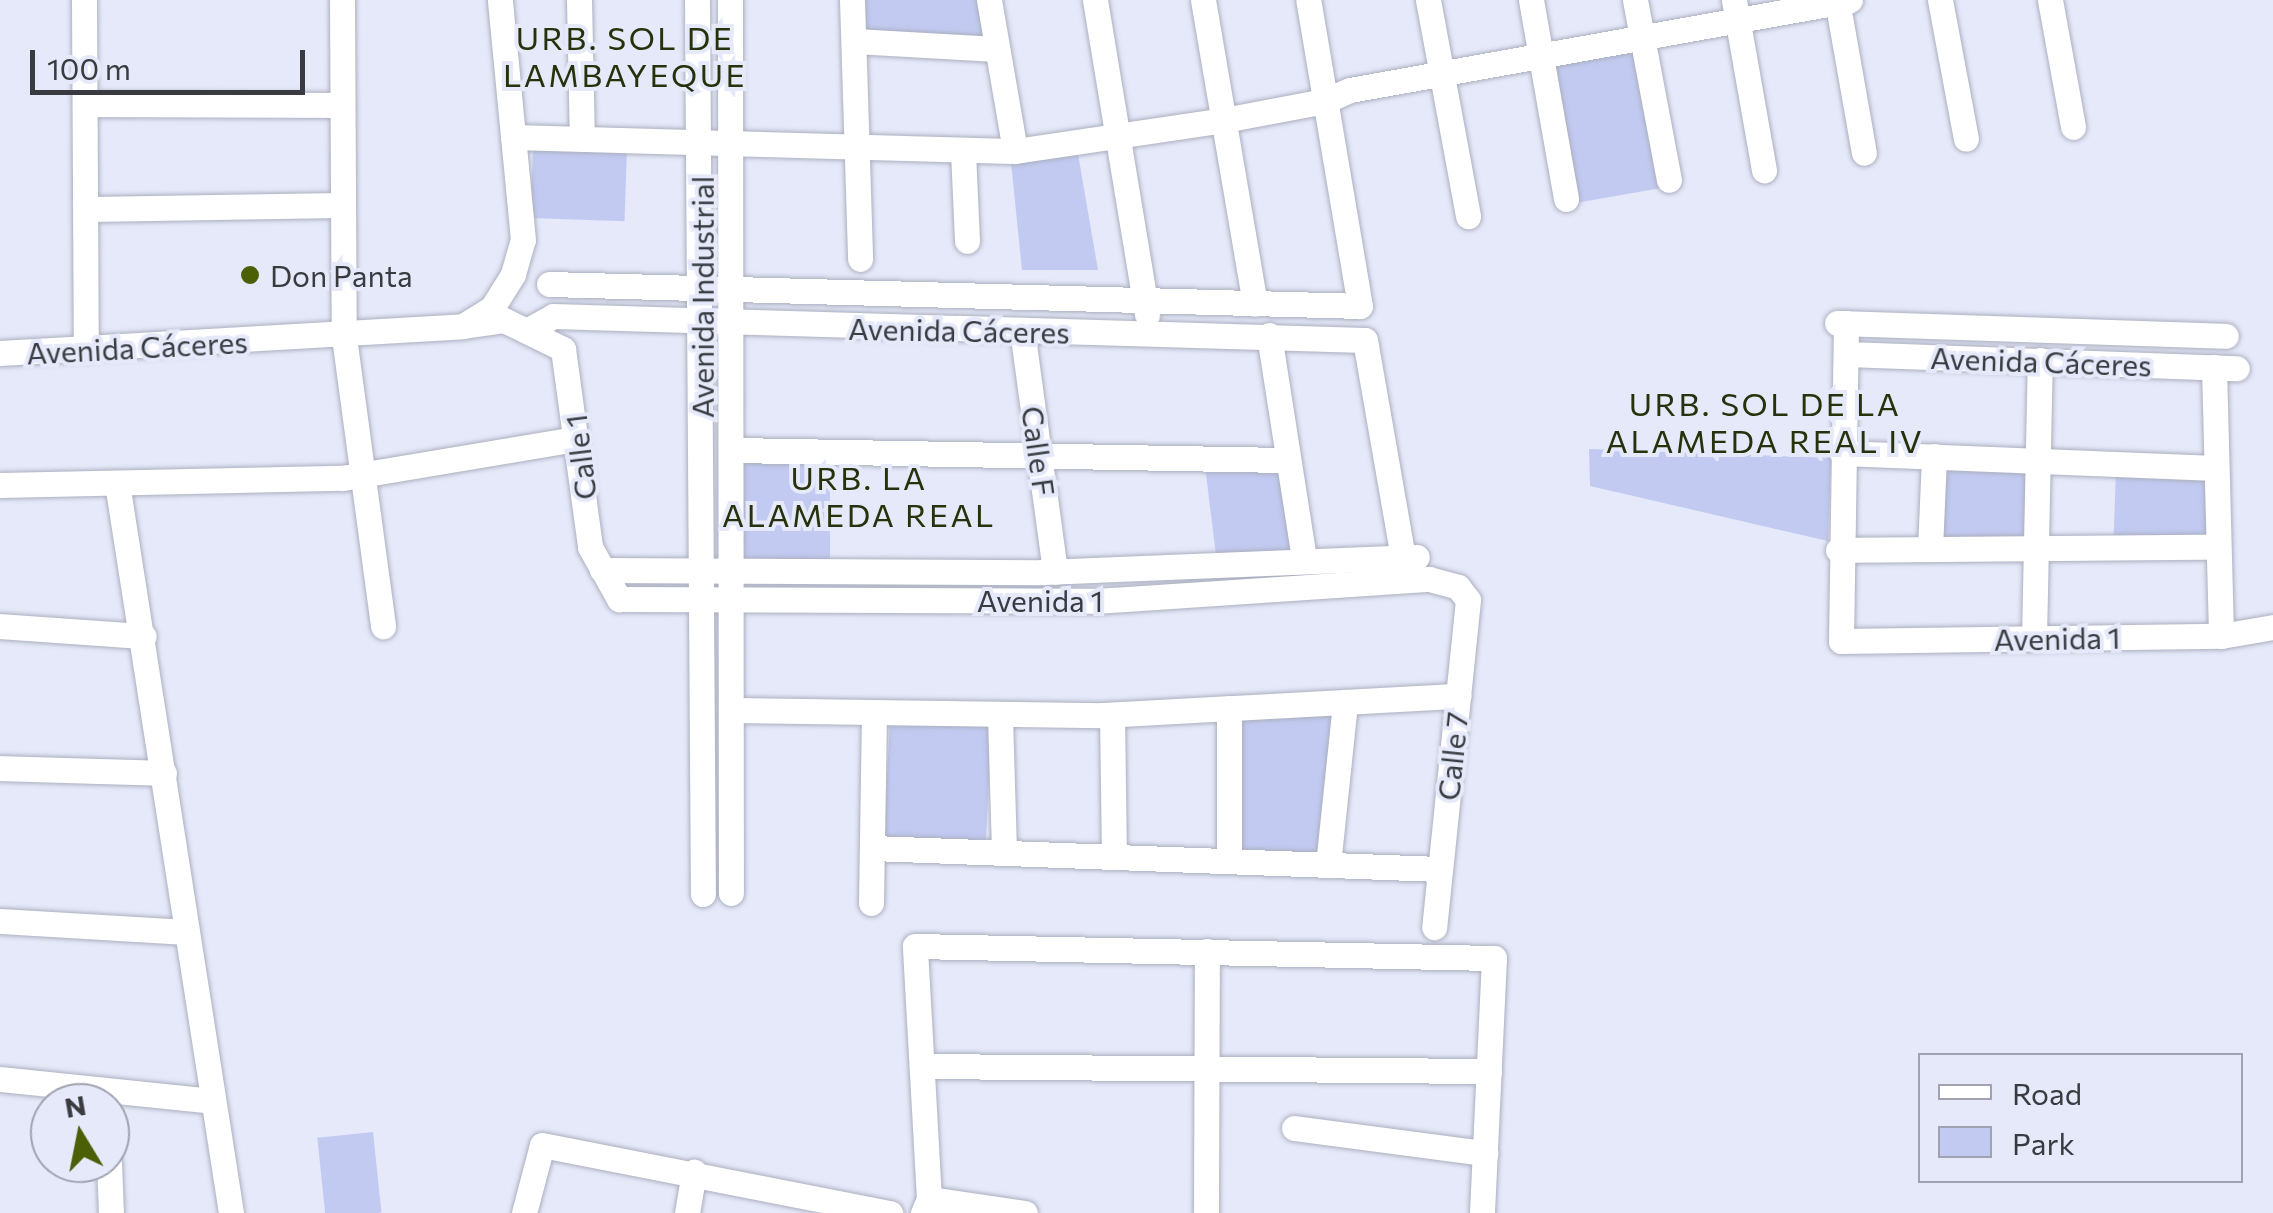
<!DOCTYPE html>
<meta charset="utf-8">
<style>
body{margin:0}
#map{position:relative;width:2273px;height:1213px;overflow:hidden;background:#e5e9f9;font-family:Commissioner,sans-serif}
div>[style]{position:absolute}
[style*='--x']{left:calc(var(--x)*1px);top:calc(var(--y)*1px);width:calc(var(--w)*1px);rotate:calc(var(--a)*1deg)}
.green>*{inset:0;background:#c2caf1;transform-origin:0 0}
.roads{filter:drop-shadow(0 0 2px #abafbf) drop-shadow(0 0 2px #abafbf)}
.minor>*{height:25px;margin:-12.5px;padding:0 12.5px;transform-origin:12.5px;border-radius:12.5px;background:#fff}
.dots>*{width:28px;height:28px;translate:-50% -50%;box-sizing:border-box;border:5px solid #e5e9f9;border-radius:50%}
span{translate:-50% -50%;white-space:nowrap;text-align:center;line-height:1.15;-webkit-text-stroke:8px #e5e9f9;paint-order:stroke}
.poi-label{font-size:30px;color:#393b41}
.left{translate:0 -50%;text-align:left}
.street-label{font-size:30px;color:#393b41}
.neighbourhood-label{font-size:32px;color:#27310b;letter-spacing:2.5px}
.legend{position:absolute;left:1918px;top:1053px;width:325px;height:130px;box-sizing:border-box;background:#e5e9f9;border:2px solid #a0a3af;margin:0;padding:12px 18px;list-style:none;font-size:30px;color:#393b41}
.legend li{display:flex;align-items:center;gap:20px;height:50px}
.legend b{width:50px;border:2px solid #a0a3af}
.north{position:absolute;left:30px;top:1083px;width:100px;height:100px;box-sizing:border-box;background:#e5e9f9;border:2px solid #a0a3af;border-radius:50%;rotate:350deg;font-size:28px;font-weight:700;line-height:40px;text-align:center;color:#393b41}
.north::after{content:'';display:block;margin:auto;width:35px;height:45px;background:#4b5f06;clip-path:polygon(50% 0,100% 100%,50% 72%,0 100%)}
.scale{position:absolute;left:30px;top:50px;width:275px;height:45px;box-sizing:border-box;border:5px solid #393b41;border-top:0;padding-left:12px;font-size:30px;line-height:35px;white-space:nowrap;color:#393b41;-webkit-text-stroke:8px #e5e9f9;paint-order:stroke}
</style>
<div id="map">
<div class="green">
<i style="clip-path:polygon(860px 0,981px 0,988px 41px,861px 35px)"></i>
<i style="left:1637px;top:51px;width:139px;height:90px;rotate:80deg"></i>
<i style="left:533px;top:148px;width:94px;height:70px;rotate:2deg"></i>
<i style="clip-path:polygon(1078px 154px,1098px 270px,1022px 270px,1011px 162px)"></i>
<i style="clip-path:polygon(1589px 449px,1831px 458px,1828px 541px,1590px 486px)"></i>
<i style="left:739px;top:460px;width:91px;height:101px"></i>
<i style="left:1938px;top:461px;width:91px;height:82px;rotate:3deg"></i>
<i style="clip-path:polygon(1205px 466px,1281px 468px,1296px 558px,1217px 563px)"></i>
<i style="left:2116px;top:469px;width:93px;height:73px;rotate:2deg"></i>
<i style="clip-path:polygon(1335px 709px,1320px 855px,1237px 853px,1236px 714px)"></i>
<i style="left:890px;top:721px;width:102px;height:119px;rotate:3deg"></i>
<i style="left:373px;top:1132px;width:81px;height:56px;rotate:84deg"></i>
</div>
<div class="roads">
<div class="minor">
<i style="--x:84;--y:0;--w:349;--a:89.7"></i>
<i style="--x:342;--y:0;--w:337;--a:89.7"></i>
<i style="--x:344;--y:337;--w:292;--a:82.3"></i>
<i style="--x:579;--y:0;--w:139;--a:88.8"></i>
<i style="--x:697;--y:0;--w:894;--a:89.62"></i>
<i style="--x:730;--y:0;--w:893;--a:89.94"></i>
<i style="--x:852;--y:0;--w:259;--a:88.2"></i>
<i style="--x:989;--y:0;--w:153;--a:80.2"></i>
<i style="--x:1095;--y:0;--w:319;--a:80.6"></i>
<i style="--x:1203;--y:0;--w:308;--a:80.3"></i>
<i style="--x:1428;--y:0;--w:220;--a:79.5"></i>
<i style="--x:1531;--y:0;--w:202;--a:80"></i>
<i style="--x:1635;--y:0;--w:183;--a:79.3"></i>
<i style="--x:1734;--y:0;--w:173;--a:80"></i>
<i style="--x:1837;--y:0;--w:155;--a:80"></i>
<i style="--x:1940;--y:0;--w:141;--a:79.4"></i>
<i style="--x:2050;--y:0;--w:129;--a:79.7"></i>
<i style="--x:854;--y:41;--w:143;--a:3.2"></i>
<i style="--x:85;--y:104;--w:257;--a:0.2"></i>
<i style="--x:513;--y:137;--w:502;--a:1.6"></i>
<i style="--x:1015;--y:151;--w:211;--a:-8.4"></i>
<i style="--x:1224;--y:120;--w:103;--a:-10.7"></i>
<i style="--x:1325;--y:101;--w:27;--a:-24"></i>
<i style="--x:1350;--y:90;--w:508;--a:-10.2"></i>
<i style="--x:963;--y:152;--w:89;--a:87.4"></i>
<i style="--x:86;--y:209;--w:257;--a:-0.9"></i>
<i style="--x:549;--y:284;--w:811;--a:1.55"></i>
<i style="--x:1360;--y:306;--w:310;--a:-99.6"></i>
<i style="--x:1837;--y:323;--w:389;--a:1.9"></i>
<i style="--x:1846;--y:323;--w:318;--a:90.9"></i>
<i style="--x:1841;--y:641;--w:380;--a:-0.8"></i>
<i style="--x:2221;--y:636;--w:53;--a:-9.8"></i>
<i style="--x:463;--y:326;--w:41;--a:-8.3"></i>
<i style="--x:504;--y:320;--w:66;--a:26.2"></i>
<i style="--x:563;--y:349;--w:200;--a:82.2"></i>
<i style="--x:590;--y:547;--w:60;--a:60.9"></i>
<i style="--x:619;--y:599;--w:477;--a:0.2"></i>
<i style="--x:1096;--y:601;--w:334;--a:-3.8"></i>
<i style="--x:1429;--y:579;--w:30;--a:15"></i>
<i style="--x:1458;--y:587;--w:16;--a:52"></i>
<i style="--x:1468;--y:600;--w:329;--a:95.9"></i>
<i style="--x:530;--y:329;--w:26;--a:-29"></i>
<i style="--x:553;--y:316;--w:812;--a:1.69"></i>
<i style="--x:1365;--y:340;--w:209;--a:80.1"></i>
<i style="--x:1022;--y:330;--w:244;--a:82.2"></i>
<i style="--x:1269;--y:335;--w:220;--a:81.1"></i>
<i style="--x:0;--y:353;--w:464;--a:-3.3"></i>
<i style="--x:463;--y:326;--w:34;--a:-32"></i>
<i style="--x:492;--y:308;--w:40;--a:-58"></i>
<i style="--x:513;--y:274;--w:35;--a:-74"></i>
<i style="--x:523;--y:240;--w:241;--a:-95.5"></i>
<i style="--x:1846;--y:354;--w:391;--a:2.1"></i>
<i style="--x:2214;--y:367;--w:269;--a:88.5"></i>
<i style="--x:734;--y:450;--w:552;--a:1.04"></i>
<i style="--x:1842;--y:453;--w:374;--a:2.3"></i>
<i style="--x:117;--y:483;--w:739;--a:81.12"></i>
<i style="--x:0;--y:485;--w:342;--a:-1.2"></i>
<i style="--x:342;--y:478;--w:237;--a:-9.5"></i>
<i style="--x:1930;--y:549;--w:93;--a:-87.5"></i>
<i style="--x:1838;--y:550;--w:379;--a:-0.5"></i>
<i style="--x:602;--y:570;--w:440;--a:0.3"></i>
<i style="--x:1042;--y:572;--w:375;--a:-2.3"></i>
<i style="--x:0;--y:626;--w:144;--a:4"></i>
<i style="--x:2034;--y:639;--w:279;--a:-88.8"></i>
<i style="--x:732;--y:710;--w:371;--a:0.8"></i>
<i style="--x:1103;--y:715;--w:356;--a:-3.1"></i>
<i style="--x:1112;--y:715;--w:142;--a:89.2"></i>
<i style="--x:1000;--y:716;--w:137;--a:88.3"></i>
<i style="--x:0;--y:768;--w:164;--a:1.7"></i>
<i style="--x:872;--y:848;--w:568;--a:2.12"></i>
<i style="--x:1229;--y:861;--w:153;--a:-90"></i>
<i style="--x:1328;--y:865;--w:164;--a:-84"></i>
<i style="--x:871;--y:903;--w:190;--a:-89.1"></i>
<i style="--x:0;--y:921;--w:187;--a:3.4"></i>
<i style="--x:922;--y:1066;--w:567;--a:0.51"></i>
<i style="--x:0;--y:1079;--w:213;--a:5.9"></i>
<i style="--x:1294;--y:1128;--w:193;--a:7.5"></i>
<i style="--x:109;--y:1163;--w:50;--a:87.7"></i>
<i style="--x:929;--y:1199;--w:97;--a:8.3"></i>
<i style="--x:524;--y:1213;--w:70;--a:-75.2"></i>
<i style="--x:542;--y:1145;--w:355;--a:11.1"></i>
<i style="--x:687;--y:1213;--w:42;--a:-80.3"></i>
<i style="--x:923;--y:1213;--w:15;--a:-67"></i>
<i style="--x:929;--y:1199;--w:253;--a:-93.2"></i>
<i style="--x:915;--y:946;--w:579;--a:1.19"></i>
<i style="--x:1494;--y:958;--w:255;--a:92.7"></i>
<i style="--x:1206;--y:1213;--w:262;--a:-89.8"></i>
</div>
</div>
<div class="dots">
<i style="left:250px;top:275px;background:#4b5f06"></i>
</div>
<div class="poi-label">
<span class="left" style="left:270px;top:275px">Don Panta</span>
</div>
<div class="street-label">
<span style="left:702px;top:297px;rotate:-90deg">Avenida Industrial</span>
<span style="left:959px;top:330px;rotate:1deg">Avenida Cáceres</span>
<span style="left:137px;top:347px;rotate:-3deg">Avenida Cáceres</span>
<span style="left:2041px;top:361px;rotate:2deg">Avenida Cáceres</span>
<span style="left:1039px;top:451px;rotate:82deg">Calle F</span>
<span style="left:580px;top:457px;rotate:-97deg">Calle 1</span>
<span style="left:1040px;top:600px">Avenida 1</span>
<span style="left:2057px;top:638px;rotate:-1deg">Avenida 1</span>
<span style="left:1452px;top:756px;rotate:-84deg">Calle 7</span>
</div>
<div class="neighbourhood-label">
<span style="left:625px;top:56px">URB. SOL DE<br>LAMBAYEQUE</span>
<span style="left:1765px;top:422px">URB. SOL DE LA<br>ALAMEDA REAL IV</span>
<span style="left:859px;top:496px">URB. LA<br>ALAMEDA REAL</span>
</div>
<ul class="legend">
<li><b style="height:12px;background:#fff"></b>Road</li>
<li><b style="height:28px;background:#c2caf1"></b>Park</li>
</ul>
<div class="north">N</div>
<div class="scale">100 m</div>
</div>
